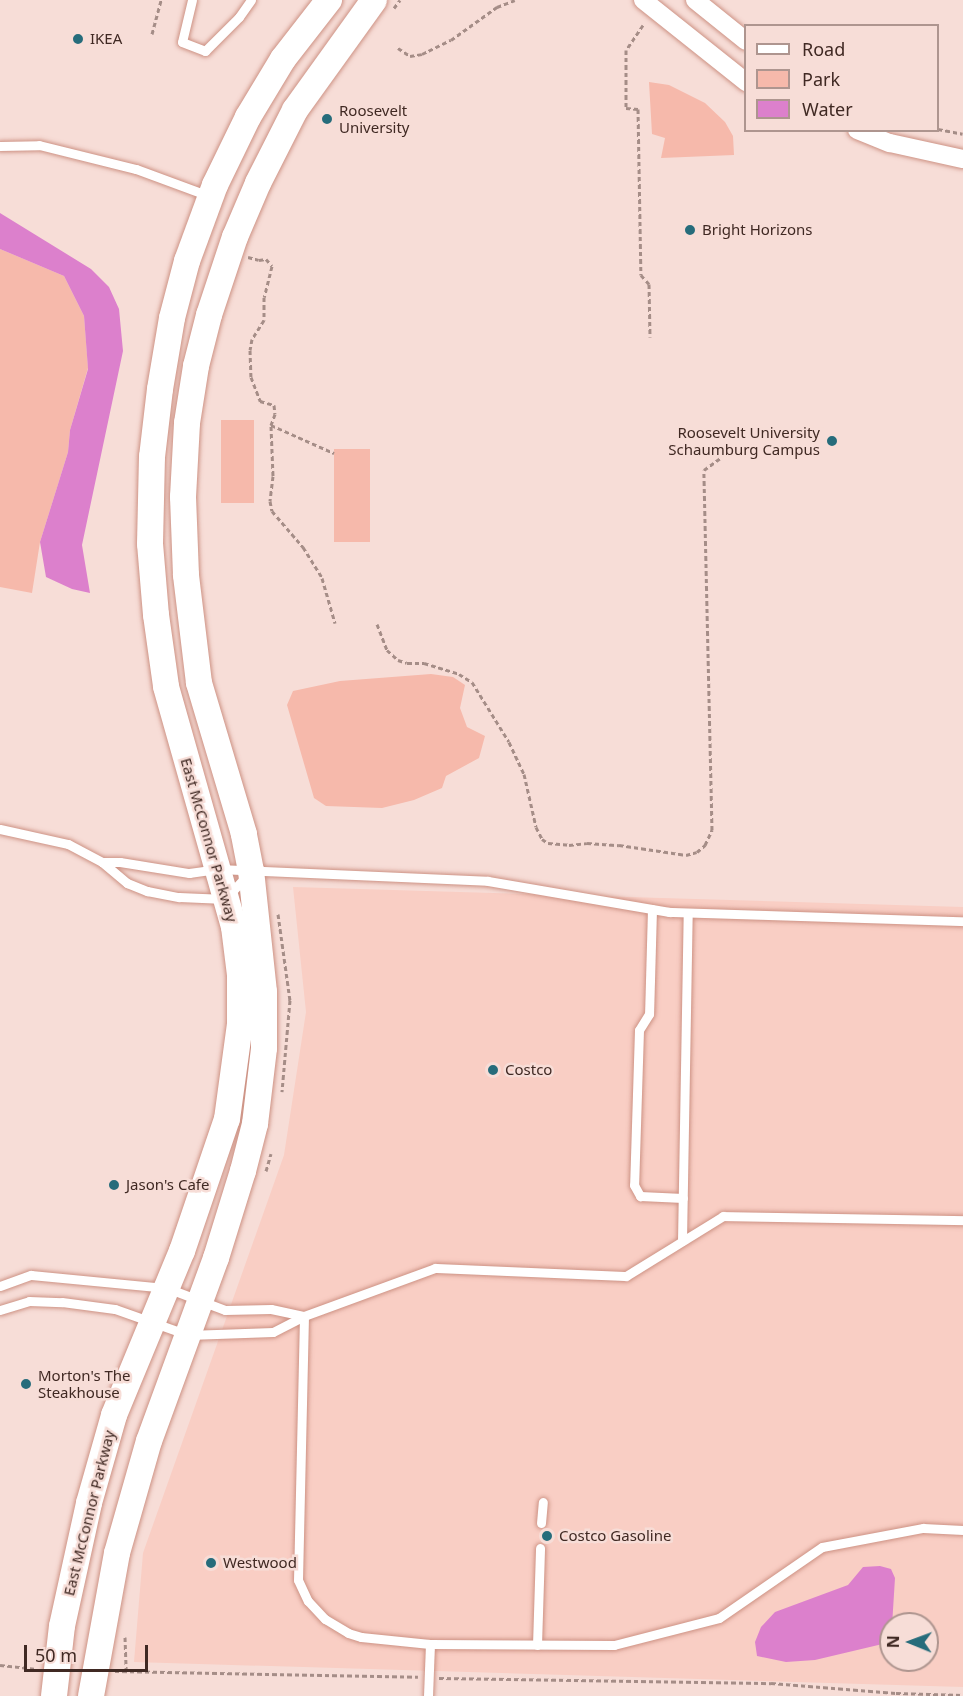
<!DOCTYPE html>
<style>
body{margin:0}
#map{position:relative;width:963px;height:1696px;overflow:hidden;background:#f7ddd7;font-family:"Noto Sans",sans-serif}
div>[style]{position:absolute}
[style*='--x']{left:calc(var(--x)*1px);top:calc(var(--y)*1px);width:calc(var(--w)*1px);rotate:calc(var(--a)*1deg)}
.built>*{inset:0;background:#f9cec4}
.green>*{inset:0;background:#f6b9ab;transform-origin:0 0}
.water>*{inset:0;background:#dc80cc}
.path>*{height:3px;margin-top:-1.5px;transform-origin:0;background:repeating-linear-gradient(90deg,#a58d87 0 4.5px,transparent 0 7.5px)}
.roads{filter:drop-shadow(0 0 2px #cd9284) drop-shadow(0 0 2px #cd9284)}
.lane>*{height:9px;margin:-4.5px;padding:0 4.5px;transform-origin:4.5px;border-radius:4.5px;background:#fff}
.street>*{height:18px;margin:-9px;padding:0 9px;transform-origin:9px;border-radius:9px;background:#fff}
.secondary>*{height:26px;margin:-13px;padding:0 13px;transform-origin:13px;border-radius:13px;background:#fff}
.dots>*{width:16px;height:16px;translate:-50% -50%;box-sizing:border-box;border:3px solid #f7ddd7;border-radius:50%}
span{translate:-50% -50%;white-space:nowrap;text-align:center;line-height:1.15;-webkit-text-stroke:5px #f7ddd7;paint-order:stroke}
.poi-label{font-size:15px;color:#402923}
.left{translate:0 -50%;text-align:left}
.right{translate:-100% -50%;text-align:right}
.street-label{font-size:15px;color:#402923}
.legend{position:absolute;left:744px;top:24px;width:195px;height:108px;box-sizing:border-box;background:#f7ddd7;border:2px solid #ae958f;margin:0;padding:8px 10px;list-style:none;font-size:18px;color:#402923}
.legend li{display:flex;align-items:center;gap:12px;height:30px}
.legend b{width:30px;border:2px solid #ae958f}
.north{position:absolute;left:879px;top:1612px;width:60px;height:60px;box-sizing:border-box;background:#f7ddd7;border:2px solid #ae958f;border-radius:50%;rotate:271deg;font-size:16px;font-weight:700;line-height:24px;text-align:center;color:#402923}
.north::after{content:'';display:block;margin:auto;width:21px;height:27px;background:#266c7b;clip-path:polygon(50% 0,100% 100%,50% 72%,0 100%)}
.scale{position:absolute;left:24px;top:1645px;width:124px;height:27px;box-sizing:border-box;border:3px solid #402923;border-top:0;padding-left:8px;font-size:18px;line-height:21px;white-space:nowrap;color:#402923;-webkit-text-stroke:4px #f7ddd7;paint-order:stroke}
</style>
<div id="map">
<div class="built">
<i style="clip-path:polygon(evenodd,293px 887px,963px 907px,963px 1687px,134px 1662px,143px 1553px,284px 1155px,306px 1012px,293px 887px,891px 1624px,927px 1624px,927px 1660px,891px 1660px,891px 1624px)"></i>
</div>
<div class="green">
<i style="clip-path:polygon(649px 82px,669px 85px,705px 103px,725px 122px,733px 136px,734px 155px,661px 158px,665px 138px,652px 134px)"></i>
<i style="clip-path:polygon(0 249px,64px 276px,84px 316px,88px 368px,70px 430px,68px 452px,40px 542px,32px 593px,0 587px)"></i>
<i style="left:221px;top:420px;width:33px;height:83px"></i>
<i style="left:334px;top:449px;width:36px;height:93px"></i>
<i style="clip-path:polygon(431px 674px,453px 677px,465px 685px,460px 708px,467px 727px,485px 736px,479px 758px,446px 776px,442px 788px,414px 800px,382px 808px,326px 806px,314px 798px,287px 705px,293px 691px,340px 681px)"></i>
</div>
<div class="water">
<i style="clip-path:polygon(0 213px,91px 269px,109px 287px,119px 309px,123px 351px,82px 545px,90px 593px,72px 589px,46px 577px,40px 542px,68px 452px,70px 430px,88px 369px,84px 316px,64px 276px,0 249px)"></i>
<i style="clip-path:polygon(880px 1566px,891px 1569px,895px 1578px,891px 1642px,815px 1660px,786px 1662px,757px 1656px,755px 1642px,761px 1627px,775px 1612px,848px 1585px,863px 1567px)"></i>
</div>
<div class="path">
<i style="--x:394;--y:8;--w:10;--a:-53"></i>
<i style="--x:643;--y:25;--w:30;--a:124"></i>
<i style="--x:626;--y:50;--w:58;--a:90"></i>
<i style="--x:626;--y:108;--w:12;--a:5"></i>
<i style="--x:638;--y:109;--w:166;--a:89"></i>
<i style="--x:641;--y:275;--w:12;--a:48"></i>
<i style="--x:649;--y:284;--w:53;--a:88.9"></i>
<i style="--x:152;--y:34;--w:35;--a:-75"></i>
<i style="--x:398;--y:48;--w:14;--a:34"></i>
<i style="--x:410;--y:56;--w:12;--a:-9"></i>
<i style="--x:422;--y:54;--w:32;--a:-26"></i>
<i style="--x:451;--y:40;--w:57;--a:-35.7"></i>
<i style="--x:497;--y:7;--w:19;--a:-21"></i>
<i style="--x:938;--y:129;--w:25;--a:11"></i>
<i style="--x:248;--y:257;--w:11;--a:15"></i>
<i style="--x:259;--y:260;--w:7;--a:-8"></i>
<i style="--x:266;--y:259;--w:9;--a:49"></i>
<i style="--x:272;--y:266;--w:32;--a:104"></i>
<i style="--x:264;--y:297;--w:23;--a:90"></i>
<i style="--x:264;--y:320;--w:22;--a:122"></i>
<i style="--x:252;--y:339;--w:11;--a:100"></i>
<i style="--x:250;--y:350;--w:27;--a:88"></i>
<i style="--x:251;--y:377;--w:26;--a:69"></i>
<i style="--x:260;--y:401;--w:15;--a:16"></i>
<i style="--x:274;--y:405;--w:9;--a:84"></i>
<i style="--x:275;--y:414;--w:12;--a:110"></i>
<i style="--x:271;--y:425;--w:69;--a:24"></i>
<i style="--x:271;--y:426;--w:50;--a:87.7"></i>
<i style="--x:273;--y:476;--w:25;--a:97"></i>
<i style="--x:270;--y:501;--w:10;--a:79"></i>
<i style="--x:272;--y:511;--w:48;--a:49.3"></i>
<i style="--x:303;--y:547;--w:36;--a:58"></i>
<i style="--x:322;--y:578;--w:47;--a:73.9"></i>
<i style="--x:377;--y:624;--w:28;--a:69"></i>
<i style="--x:387;--y:650;--w:15;--a:42"></i>
<i style="--x:398;--y:660;--w:9;--a:18"></i>
<i style="--x:407;--y:663;--w:17;--a:0"></i>
<i style="--x:424;--y:663;--w:37;--a:17"></i>
<i style="--x:459;--y:674;--w:15;--a:32"></i>
<i style="--x:472;--y:682;--w:70;--a:58.3"></i>
<i style="--x:509;--y:742;--w:35;--a:65"></i>
<i style="--x:524;--y:774;--w:54;--a:77.2"></i>
<i style="--x:536;--y:827;--w:13;--a:63"></i>
<i style="--x:542;--y:839;--w:7;--a:34"></i>
<i style="--x:548;--y:843;--w:21;--a:5"></i>
<i style="--x:569;--y:845;--w:18;--a:-6"></i>
<i style="--x:587;--y:843;--w:32;--a:4"></i>
<i style="--x:619;--y:845;--w:68;--a:8.5"></i>
<i style="--x:686;--y:855;--w:11;--a:-15"></i>
<i style="--x:697;--y:852;--w:11;--a:-41"></i>
<i style="--x:705;--y:845;--w:17;--a:-65"></i>
<i style="--x:712;--y:830;--w:360;--a:-91.3"></i>
<i style="--x:704;--y:470;--w:22;--a:-36"></i>
<i style="--x:278;--y:914;--w:87;--a:82.1"></i>
<i style="--x:290;--y:1000;--w:92;--a:95"></i>
<i style="--x:266;--y:1171;--w:18;--a:-74"></i>
<i style="--x:125;--y:1637;--w:34;--a:88"></i>
<i style="--x:0;--y:1665;--w:37;--a:6"></i>
<i style="--x:115;--y:1671;--w:303;--a:1.1"></i>
<i style="--x:439;--y:1678;--w:332;--a:0.9"></i>
<i style="--x:771;--y:1683;--w:125;--a:4.6"></i>
<i style="--x:896;--y:1693;--w:67;--a:1.7"></i>
</div>
<div class="roads">
<div class="lane">
<i style="--x:192;--y:0;--w:43;--a:103.4"></i>
<i style="--x:182;--y:42;--w:25;--a:21"></i>
<i style="--x:205;--y:51;--w:48;--a:-45"></i>
<i style="--x:239;--y:17;--w:21;--a:-55"></i>
<i style="--x:0;--y:146;--w:39;--a:-1"></i>
<i style="--x:39;--y:145;--w:100;--a:13.9"></i>
<i style="--x:136;--y:169;--w:78;--a:20.3"></i>
<i style="--x:0;--y:829;--w:70;--a:12.4"></i>
<i style="--x:68;--y:844;--w:38;--a:28"></i>
<i style="--x:102;--y:862;--w:33;--a:40"></i>
<i style="--x:127;--y:883;--w:22;--a:22"></i>
<i style="--x:147;--y:891;--w:33;--a:11"></i>
<i style="--x:179;--y:897;--w:46;--a:2.5"></i>
<i style="--x:225;--y:899;--w:33;--a:-47"></i>
<i style="--x:102;--y:862;--w:18;--a:0"></i>
<i style="--x:120;--y:862;--w:70;--a:9.1"></i>
<i style="--x:189;--y:873;--w:28;--a:-8"></i>
<i style="--x:217;--y:869;--w:271;--a:2.5"></i>
<i style="--x:488;--y:881;--w:184;--a:9.7"></i>
<i style="--x:669;--y:912;--w:294;--a:1.8"></i>
<i style="--x:652;--y:909;--w:105;--a:91.6"></i>
<i style="--x:649;--y:1014;--w:19;--a:122"></i>
<i style="--x:639;--y:1030;--w:155;--a:91.8"></i>
<i style="--x:634;--y:1185;--w:13;--a:61"></i>
<i style="--x:640;--y:1196;--w:43;--a:2.7"></i>
<i style="--x:682;--y:1241;--w:328;--a:-89"></i>
<i style="--x:0;--y:1286;--w:33;--a:-20"></i>
<i style="--x:31;--y:1275;--w:137;--a:5.5"></i>
<i style="--x:167;--y:1288;--w:62;--a:20.8"></i>
<i style="--x:225;--y:1310;--w:46;--a:-1.2"></i>
<i style="--x:271;--y:1309;--w:34;--a:12"></i>
<i style="--x:0;--y:1310;--w:30;--a:-17"></i>
<i style="--x:29;--y:1301;--w:33;--a:2"></i>
<i style="--x:62;--y:1302;--w:53;--a:7.5"></i>
<i style="--x:115;--y:1309;--w:77;--a:19.6"></i>
<i style="--x:188;--y:1335;--w:85;--a:-2"></i>
<i style="--x:273;--y:1332;--w:35;--a:-27"></i>
<i style="--x:304;--y:1316;--w:140;--a:-20.1"></i>
<i style="--x:435;--y:1268;--w:191;--a:2.4"></i>
<i style="--x:626;--y:1276;--w:114;--a:-31.7"></i>
<i style="--x:723;--y:1216;--w:240;--a:1"></i>
<i style="--x:304;--y:1316;--w:264;--a:91.3"></i>
<i style="--x:298;--y:1580;--w:23;--a:65"></i>
<i style="--x:308;--y:1601;--w:25;--a:47"></i>
<i style="--x:325;--y:1619;--w:27;--a:31"></i>
<i style="--x:348;--y:1633;--w:14;--a:17"></i>
<i style="--x:361;--y:1637;--w:69;--a:5.8"></i>
<i style="--x:430;--y:1644;--w:184;--a:0.3"></i>
<i style="--x:614;--y:1645;--w:108;--a:-14.4"></i>
<i style="--x:719;--y:1618;--w:125;--a:-34.6"></i>
<i style="--x:822;--y:1547;--w:103;--a:-10.7"></i>
<i style="--x:923;--y:1528;--w:40;--a:2.9"></i>
<i style="--x:541;--y:1523;--w:21;--a:-85"></i>
<i style="--x:537;--y:1645;--w:97;--a:-88.2"></i>
<i style="--x:428;--y:1696;--w:52;--a:-87.8"></i>
</div>
<div class="street">
<i style="--x:643;--y:0;--w:132;--a:38.5"></i>
<i style="--x:695;--y:0;--w:65;--a:38.8"></i>
<i style="--x:857;--y:130;--w:35;--a:22"></i>
<i style="--x:890;--y:143;--w:75;--a:12.4"></i>
</div>
<div class="secondary">
<i style="--x:54;--y:1696;--w:70;--a:-83.5"></i>
<i style="--x:62;--y:1626;--w:126;--a:-77.6"></i>
<i style="--x:89;--y:1503;--w:91;--a:-74.1"></i>
<i style="--x:114;--y:1415;--w:178;--a:-67.5"></i>
<i style="--x:182;--y:1251;--w:139;--a:-71.2"></i>
<i style="--x:227;--y:1119;--w:96;--a:-82.2"></i>
<i style="--x:240;--y:1024;--w:49;--a:-90"></i>
<i style="--x:240;--y:975;--w:48;--a:-97.1"></i>
<i style="--x:234;--y:927;--w:250;--a:-105.8"></i>
<i style="--x:166;--y:686;--w:72;--a:-98"></i>
<i style="--x:156;--y:615;--w:71;--a:-94.8"></i>
<i style="--x:150;--y:544;--w:87;--a:-88.7"></i>
<i style="--x:152;--y:457;--w:68;--a:-83.3"></i>
<i style="--x:160;--y:389;--w:72;--a:-80.4"></i>
<i style="--x:172;--y:318;--w:59;--a:-75.3"></i>
<i style="--x:187;--y:261;--w:81;--a:-69.8"></i>
<i style="--x:215;--y:185;--w:76;--a:-64.1"></i>
<i style="--x:248;--y:117;--w:68;--a:-58.9"></i>
<i style="--x:283;--y:59;--w:75;--a:-52.1"></i>
<i style="--x:91;--y:1696;--w:145;--a:-79.7"></i>
<i style="--x:117;--y:1553;--w:116;--a:-74.1"></i>
<i style="--x:149;--y:1441;--w:195;--a:-69.9"></i>
<i style="--x:216;--y:1258;--w:91;--a:-72.8"></i>
<i style="--x:243;--y:1171;--w:49;--a:-75.7"></i>
<i style="--x:255;--y:1124;--w:77;--a:-83.2"></i>
<i style="--x:264;--y:1048;--w:56;--a:-90"></i>
<i style="--x:264;--y:992;--w:122;--a:-96.1"></i>
<i style="--x:251;--y:871;--w:38;--a:-101"></i>
<i style="--x:244;--y:834;--w:158;--a:-106.6"></i>
<i style="--x:199;--y:683;--w:109;--a:-96.9"></i>
<i style="--x:186;--y:575;--w:78;--a:-92.2"></i>
<i style="--x:183;--y:497;--w:74;--a:-86.9"></i>
<i style="--x:187;--y:423;--w:58;--a:-81"></i>
<i style="--x:196;--y:366;--w:53;--a:-75.7"></i>
<i style="--x:209;--y:315;--w:82;--a:-71.6"></i>
<i style="--x:235;--y:237;--w:59;--a:-66.9"></i>
<i style="--x:258;--y:183;--w:82;--a:-63.1"></i>
<i style="--x:295;--y:110;--w:135;--a:-54.3"></i>
</div>
</div>
<div class="dots">
<i style="left:78px;top:39px;background:#266c7b"></i>
<i style="left:327px;top:119px;background:#266c7b"></i>
<i style="left:690px;top:230px;background:#266c7b"></i>
<i style="left:832px;top:441px;background:#266c7b"></i>
<i style="left:493px;top:1070px;background:#266c7b"></i>
<i style="left:114px;top:1185px;background:#266c7b"></i>
<i style="left:26px;top:1384px;background:#266c7b"></i>
<i style="left:547px;top:1536px;background:#266c7b"></i>
<i style="left:211px;top:1563px;background:#266c7b"></i>
</div>
<div class="poi-label">
<span class="left" style="left:90px;top:39px">IKEA</span>
<span class="left" style="left:339px;top:119px">Roosevelt<br>University</span>
<span class="left" style="left:702px;top:230px">Bright Horizons</span>
<span class="right" style="left:820px;top:441px">Roosevelt University<br>Schaumburg Campus</span>
<span class="left" style="left:505px;top:1070px">Costco</span>
<span class="left" style="left:126px;top:1185px">Jason's Cafe</span>
<span class="left" style="left:38px;top:1384px">Morton's The<br>Steakhouse</span>
<span class="left" style="left:559px;top:1536px">Costco Gasoline</span>
<span class="left" style="left:223px;top:1563px">Westwood</span>
</div>
<div class="street-label">
<span style="left:209px;top:840px;rotate:74deg">East McConnor Parkway</span>
<span style="left:89px;top:1513px;rotate:-76deg">East McConnor Parkway</span>
</div>
<ul class="legend">
<li><b style="height:8px;background:#fff"></b>Road</li>
<li><b style="height:16px;background:#f6b9ab"></b>Park</li>
<li><b style="height:16px;background:#dc80cc"></b>Water</li>
</ul>
<div class="north">N</div>
<div class="scale">50 m</div>
</div>
